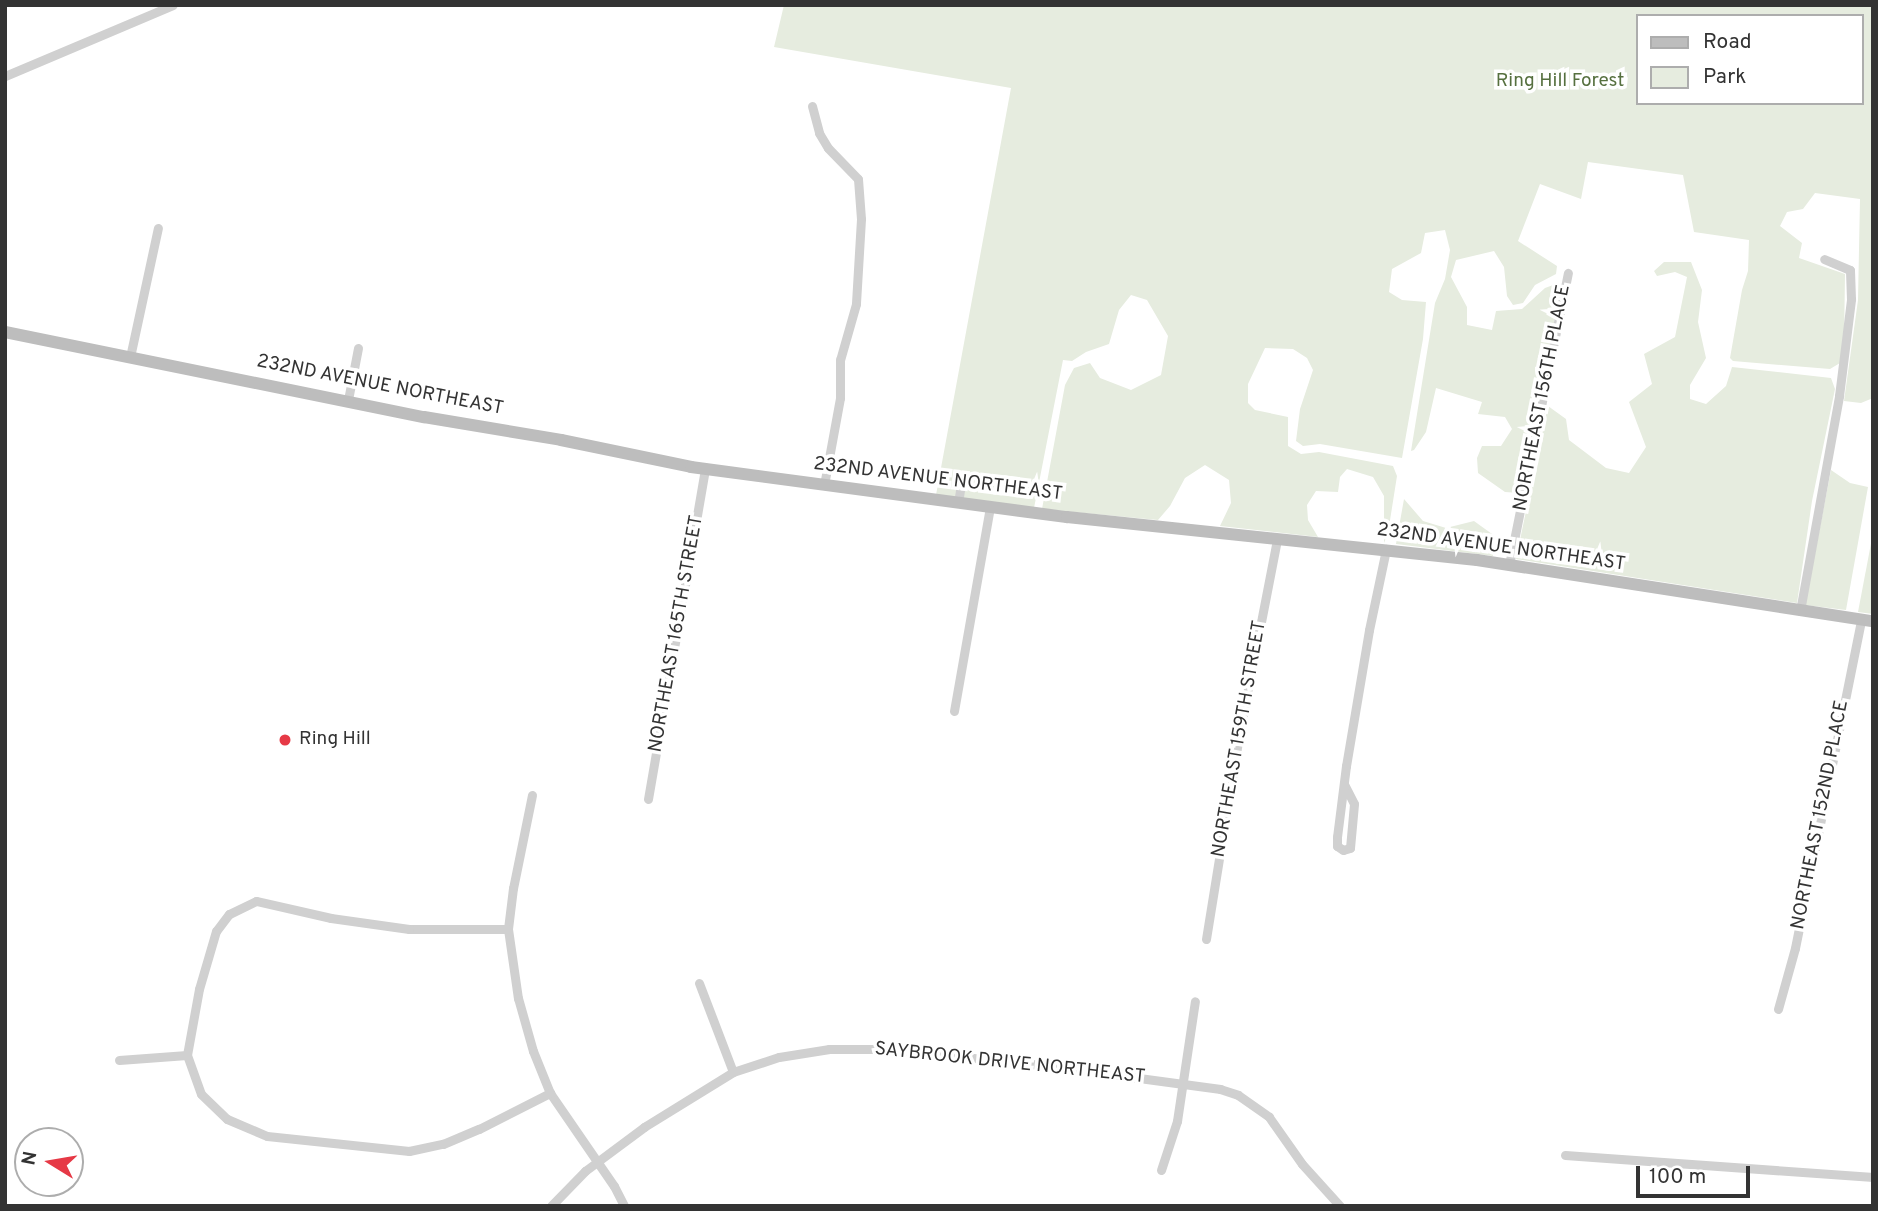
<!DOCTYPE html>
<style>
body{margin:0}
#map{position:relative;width:1878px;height:1211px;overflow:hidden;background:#fff;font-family:Overpass,sans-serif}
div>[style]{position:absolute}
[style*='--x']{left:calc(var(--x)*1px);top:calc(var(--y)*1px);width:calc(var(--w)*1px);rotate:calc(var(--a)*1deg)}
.green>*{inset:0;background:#e6ecdf}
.street>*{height:9px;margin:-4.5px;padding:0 4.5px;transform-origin:4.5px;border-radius:4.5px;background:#d0d0d0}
.secondary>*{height:12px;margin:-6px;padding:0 6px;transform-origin:6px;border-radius:6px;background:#bdbdbd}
.dots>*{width:19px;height:19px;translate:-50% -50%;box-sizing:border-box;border:4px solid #fff;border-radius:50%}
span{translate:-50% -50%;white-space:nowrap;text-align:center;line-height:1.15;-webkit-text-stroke:7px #fff;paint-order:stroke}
.park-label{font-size:19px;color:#56703f}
.street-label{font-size:19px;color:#333}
.poi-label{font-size:19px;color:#333}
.left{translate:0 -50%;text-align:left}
.frame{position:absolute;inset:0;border:7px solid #333;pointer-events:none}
.legend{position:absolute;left:1636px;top:14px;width:228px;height:91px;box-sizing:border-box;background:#fff;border:2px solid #adadad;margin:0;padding:9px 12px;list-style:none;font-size:21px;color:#333}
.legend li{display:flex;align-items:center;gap:14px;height:35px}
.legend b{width:35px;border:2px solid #adadad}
.north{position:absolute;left:14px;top:1127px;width:70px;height:70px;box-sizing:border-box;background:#fff;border:2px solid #adadad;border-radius:50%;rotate:281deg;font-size:19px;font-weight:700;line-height:28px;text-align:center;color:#333}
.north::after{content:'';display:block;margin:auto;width:24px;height:32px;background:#e63946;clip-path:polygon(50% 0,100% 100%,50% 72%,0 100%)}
.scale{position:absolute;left:1636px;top:1166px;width:114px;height:32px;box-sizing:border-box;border:4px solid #333;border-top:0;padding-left:9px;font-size:21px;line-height:24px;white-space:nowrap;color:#333;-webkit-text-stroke:5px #fff;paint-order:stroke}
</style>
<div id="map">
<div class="green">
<i style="clip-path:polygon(evenodd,784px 5px,1873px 5px,1873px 398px,1861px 403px,1844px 401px,1858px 300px,1860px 199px,1815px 193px,1803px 209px,1787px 212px,1780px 226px,1802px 243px,1799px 258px,1845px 274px,1844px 343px,1840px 363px,1830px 369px,1733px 361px,1730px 358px,1742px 290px,1748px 271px,1749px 240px,1694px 232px,1683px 175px,1588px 162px,1581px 199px,1540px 184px,1518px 241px,1557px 266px,1556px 274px,1535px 285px,1523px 303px,1513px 305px,1507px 296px,1504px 267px,1494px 251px,1456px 260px,1451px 277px,1467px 307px,1467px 325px,1492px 330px,1496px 311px,1522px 309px,1545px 288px,1556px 284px,1560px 293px,1519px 493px,1505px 492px,1478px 473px,1477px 458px,1482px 446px,1501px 446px,1512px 429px,1505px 417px,1478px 414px,1482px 402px,1436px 388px,1426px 432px,1414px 450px,1411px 451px,1435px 303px,1445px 279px,1450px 250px,1445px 230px,1425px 233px,1421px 253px,1392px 269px,1389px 292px,1402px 300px,1426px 302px,1423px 339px,1402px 458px,1320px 444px,1303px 446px,1296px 441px,1300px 409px,1313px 370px,1307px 358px,1293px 349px,1265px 348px,1248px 384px,1248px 403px,1255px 410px,1288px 417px,1288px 446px,1301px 454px,1319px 452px,1393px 466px,1397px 476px,1388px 533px,1384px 543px,1384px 496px,1373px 477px,1347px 469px,1340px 477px,1338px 492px,1316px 491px,1307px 505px,1308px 520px,1318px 537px,1220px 526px,1231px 503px,1229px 480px,1205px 465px,1185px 478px,1170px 506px,1158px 520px,1042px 509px,1065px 385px,1074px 368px,1090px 363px,1100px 378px,1131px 390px,1161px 375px,1168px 336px,1147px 300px,1131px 295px,1119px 310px,1109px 344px,1086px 352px,1072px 361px,1063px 360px,1034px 508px,936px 495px,1011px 88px,774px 47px,784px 5px,1638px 16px,1862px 16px,1862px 103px,1638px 103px,1638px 16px)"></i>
<i style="clip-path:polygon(1664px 262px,1691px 262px,1702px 290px,1698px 322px,1706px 358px,1690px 385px,1690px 399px,1706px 404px,1726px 386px,1732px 367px,1831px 378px,1835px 389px,1812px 501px,1797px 603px,1516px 559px,1548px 406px,1566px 419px,1569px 440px,1606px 468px,1629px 473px,1646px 447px,1629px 402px,1652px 384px,1644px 354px,1675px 337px,1687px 277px,1675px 272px,1657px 276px,1654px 271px)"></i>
<i style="clip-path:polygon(1831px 470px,1850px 483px,1868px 487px,1846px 610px,1805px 605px)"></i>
<i style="clip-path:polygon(1404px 499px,1423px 521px,1446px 528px,1474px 521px,1492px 534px,1493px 556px,1396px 544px)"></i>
<i style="clip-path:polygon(1873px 533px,1873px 614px,1858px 612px)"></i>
</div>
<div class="street">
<i style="--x:5;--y:76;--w:182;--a:-22.9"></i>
<i style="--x:812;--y:106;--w:28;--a:75"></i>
<i style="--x:819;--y:133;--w:17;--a:59"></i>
<i style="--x:828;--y:148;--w:43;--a:45.9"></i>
<i style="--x:858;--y:179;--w:40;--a:85.7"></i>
<i style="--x:861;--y:219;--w:85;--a:93.4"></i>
<i style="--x:856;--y:304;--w:58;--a:105.9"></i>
<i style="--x:840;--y:360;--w:38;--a:90"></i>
<i style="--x:840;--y:398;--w:88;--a:100.4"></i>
<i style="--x:130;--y:357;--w:132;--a:-77.8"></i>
<i style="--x:348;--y:400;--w:53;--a:-79.1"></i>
<i style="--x:958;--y:503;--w:13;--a:-81"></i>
<i style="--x:1509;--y:565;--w:298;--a:-78.6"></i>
<i style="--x:1800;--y:611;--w:219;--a:-79.7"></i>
<i style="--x:1839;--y:396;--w:98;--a:-82.9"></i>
<i style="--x:1851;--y:299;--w:29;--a:-92"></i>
<i style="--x:1850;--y:270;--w:28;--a:-157"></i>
<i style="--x:954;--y:711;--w:208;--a:-80"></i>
<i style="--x:1344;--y:784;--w:22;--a:63"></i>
<i style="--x:1354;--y:804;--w:44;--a:95.2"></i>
<i style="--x:1350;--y:848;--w:7;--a:164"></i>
<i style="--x:1343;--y:850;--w:7;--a:-146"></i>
<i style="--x:1337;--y:846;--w:9;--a:-90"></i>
<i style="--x:1337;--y:837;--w:72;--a:-82.8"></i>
<i style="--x:1346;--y:766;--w:138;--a:-80.4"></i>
<i style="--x:1369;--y:630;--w:83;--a:-78.1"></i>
<i style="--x:532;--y:795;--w:95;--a:101.5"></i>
<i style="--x:513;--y:888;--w:41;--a:97"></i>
<i style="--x:508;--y:929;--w:70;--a:81.8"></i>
<i style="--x:518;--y:998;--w:55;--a:74.2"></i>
<i style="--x:533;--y:1051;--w:45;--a:68"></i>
<i style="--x:550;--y:1093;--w:113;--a:55.5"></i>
<i style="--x:614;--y:1186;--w:22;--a:63"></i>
<i style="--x:648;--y:799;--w:335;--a:-80.2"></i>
<i style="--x:508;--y:929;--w:99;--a:180"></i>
<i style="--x:409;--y:929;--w:79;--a:-172"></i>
<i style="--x:331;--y:918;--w:77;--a:-167.2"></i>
<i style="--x:256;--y:901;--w:30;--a:154"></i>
<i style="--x:229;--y:914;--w:21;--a:127"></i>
<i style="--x:216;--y:931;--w:60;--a:106.3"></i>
<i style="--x:199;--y:989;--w:67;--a:100.3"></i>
<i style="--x:187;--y:1055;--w:41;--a:70.3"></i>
<i style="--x:201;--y:1094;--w:36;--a:44"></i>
<i style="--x:227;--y:1119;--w:43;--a:23"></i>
<i style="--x:267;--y:1136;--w:143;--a:6"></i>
<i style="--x:409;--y:1151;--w:35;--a:-12"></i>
<i style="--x:443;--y:1144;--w:39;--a:-23"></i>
<i style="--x:479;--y:1129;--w:80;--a:-26.9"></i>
<i style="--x:1206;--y:939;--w:207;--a:-80.8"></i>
<i style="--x:1239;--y:735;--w:199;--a:-79"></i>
<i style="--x:699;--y:983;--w:95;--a:69.1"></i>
<i style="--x:1778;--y:1009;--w:63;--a:-74.4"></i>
<i style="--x:1795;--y:948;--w:335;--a:-78.6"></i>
<i style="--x:119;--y:1060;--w:68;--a:-4.2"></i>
<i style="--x:1565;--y:1155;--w:309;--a:4.1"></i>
<i style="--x:1161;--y:1170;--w:52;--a:-71.9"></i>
<i style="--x:1177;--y:1121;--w:121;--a:-81.5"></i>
<i style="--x:551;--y:1206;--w:49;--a:-45.8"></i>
<i style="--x:585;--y:1171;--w:74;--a:-36.7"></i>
<i style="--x:644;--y:1127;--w:105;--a:-31.7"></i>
<i style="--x:733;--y:1072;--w:48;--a:-18.1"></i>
<i style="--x:779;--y:1057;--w:51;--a:-9.1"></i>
<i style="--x:829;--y:1049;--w:57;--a:0"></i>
<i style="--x:886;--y:1049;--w:165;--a:5.9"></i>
<i style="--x:1050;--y:1066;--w:172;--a:7.7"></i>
<i style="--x:1220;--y:1089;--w:19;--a:18"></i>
<i style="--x:1238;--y:1095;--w:38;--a:35"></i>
<i style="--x:1269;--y:1117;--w:57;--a:54.9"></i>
<i style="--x:1302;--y:1164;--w:57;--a:47.9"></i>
</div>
<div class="secondary">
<i style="--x:5;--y:332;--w:428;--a:11.5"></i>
<i style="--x:424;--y:417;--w:139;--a:9.5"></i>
<i style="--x:561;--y:440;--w:133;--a:11.7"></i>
<i style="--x:691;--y:467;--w:379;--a:7.6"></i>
<i style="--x:1067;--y:517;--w:412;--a:6"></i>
<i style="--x:1477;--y:560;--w:401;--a:8.8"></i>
</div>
<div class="dots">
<i style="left:285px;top:740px;background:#e63946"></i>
</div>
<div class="park-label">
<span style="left:1560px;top:82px">Ring Hill Forest</span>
</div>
<div class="street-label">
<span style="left:380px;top:386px;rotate:11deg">232ND AVENUE NORTHEAST</span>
<span style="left:1543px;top:398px;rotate:-79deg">NORTHEAST 156TH PLACE</span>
<span style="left:938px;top:480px;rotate:7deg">232ND AVENUE NORTHEAST</span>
<span style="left:1501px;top:548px;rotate:8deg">232ND AVENUE NORTHEAST</span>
<span style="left:677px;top:634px;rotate:-80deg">NORTHEAST 165TH STREET</span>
<span style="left:1240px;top:739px;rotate:-80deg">NORTHEAST 159TH STREET</span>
<span style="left:1821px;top:815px;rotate:-79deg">NORTHEAST 152ND PLACE</span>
<span style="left:1010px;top:1064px;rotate:6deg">SAYBROOK DRIVE NORTHEAST</span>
</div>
<div class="poi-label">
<span class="left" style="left:299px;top:740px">Ring Hill</span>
</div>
<div class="frame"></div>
<ul class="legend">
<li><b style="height:9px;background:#bdbdbd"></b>Road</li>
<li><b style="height:19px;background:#e6ecdf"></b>Park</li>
</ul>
<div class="north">N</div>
<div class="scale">100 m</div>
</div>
